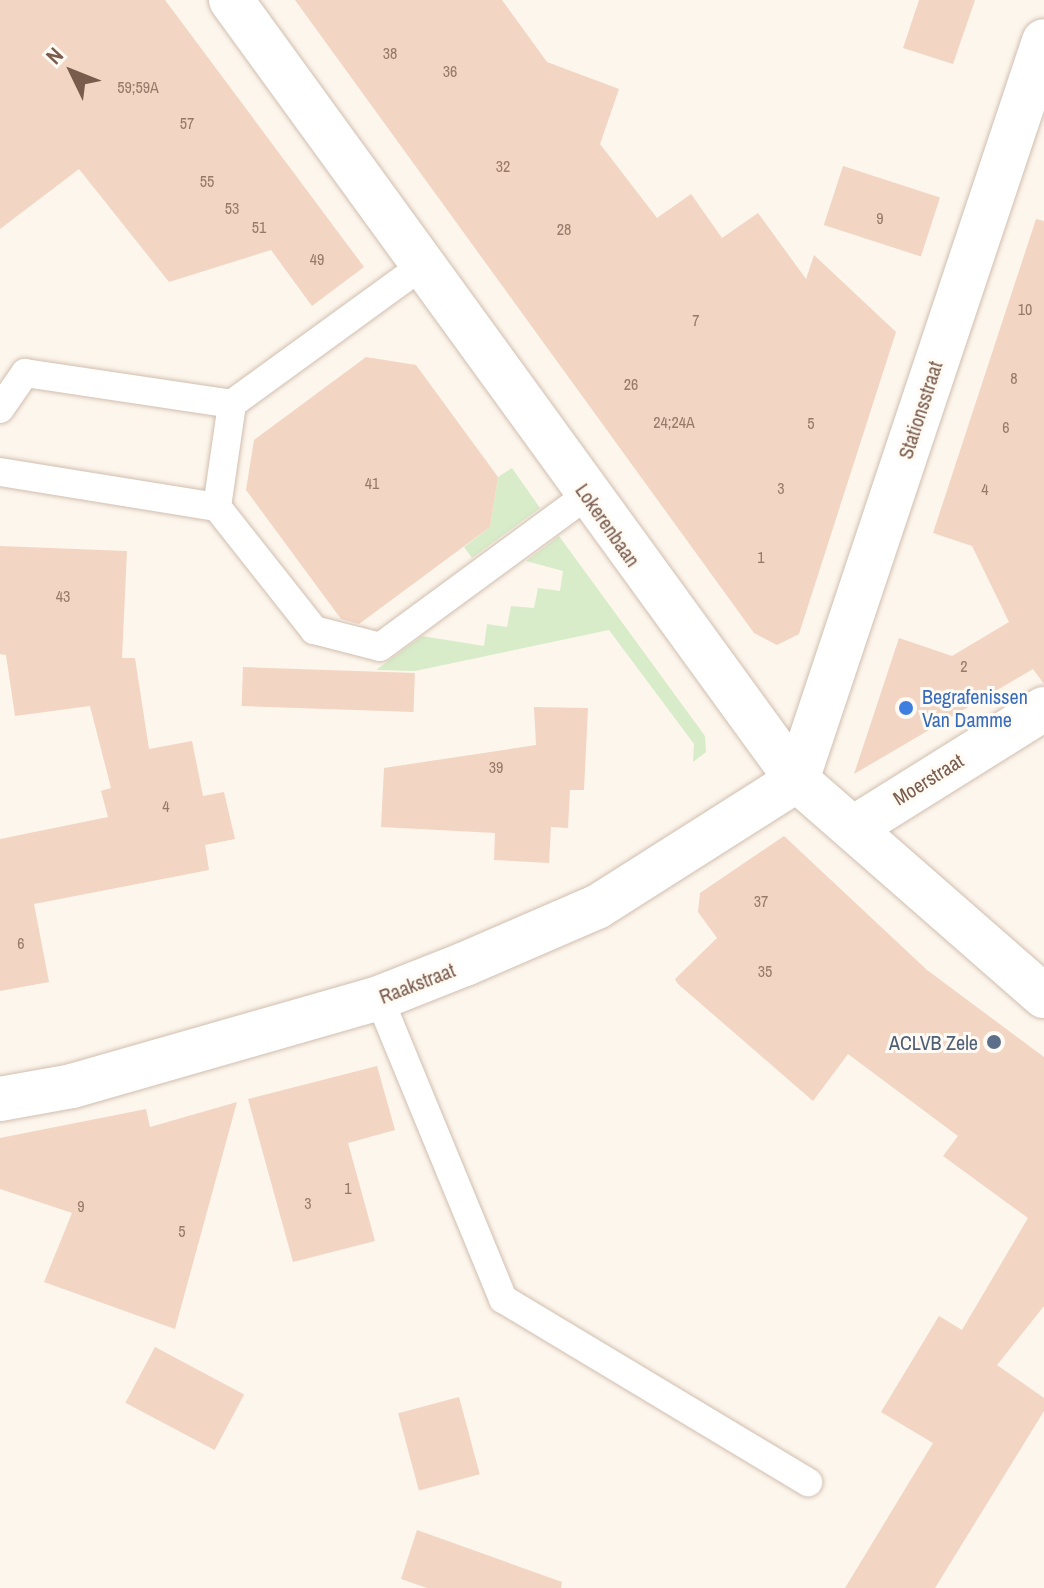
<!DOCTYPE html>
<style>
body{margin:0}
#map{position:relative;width:1044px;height:1588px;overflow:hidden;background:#fdf6ec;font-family:"Archivo Narrow",sans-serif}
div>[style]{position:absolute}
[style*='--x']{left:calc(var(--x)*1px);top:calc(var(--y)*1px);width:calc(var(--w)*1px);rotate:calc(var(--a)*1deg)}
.green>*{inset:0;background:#d8ecc9}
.building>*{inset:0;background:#f3d5c3;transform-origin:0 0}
.roads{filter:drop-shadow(0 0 2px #d1beb0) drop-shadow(0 0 2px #d1beb0)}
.lane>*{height:28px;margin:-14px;padding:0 14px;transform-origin:14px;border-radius:14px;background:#fff}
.street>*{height:44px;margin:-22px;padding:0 22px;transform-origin:22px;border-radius:22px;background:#fff}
.secondary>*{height:44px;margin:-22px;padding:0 22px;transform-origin:22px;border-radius:22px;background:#fff}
.dots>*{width:22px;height:22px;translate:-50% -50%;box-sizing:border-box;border:4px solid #fffaf3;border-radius:50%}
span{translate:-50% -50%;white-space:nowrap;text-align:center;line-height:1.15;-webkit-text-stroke:6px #fffaf3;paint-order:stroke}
.number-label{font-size:16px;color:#987a6a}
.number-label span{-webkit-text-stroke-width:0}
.street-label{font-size:20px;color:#7a5c4d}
.shop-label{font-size:20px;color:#366cbe}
.left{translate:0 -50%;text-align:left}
.service-label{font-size:20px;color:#4e5e75}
.right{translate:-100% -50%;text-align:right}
.north{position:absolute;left:32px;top:32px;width:80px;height:80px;-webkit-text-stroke:6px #fffaf3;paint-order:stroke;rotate:313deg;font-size:22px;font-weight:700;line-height:32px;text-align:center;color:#7a5c4d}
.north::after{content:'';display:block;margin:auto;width:28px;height:36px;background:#7a5c4d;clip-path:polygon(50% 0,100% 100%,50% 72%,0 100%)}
</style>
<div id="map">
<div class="green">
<i style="clip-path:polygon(512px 468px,540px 508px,472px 558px,464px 547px,490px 527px,498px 477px)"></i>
<i style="clip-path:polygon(559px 536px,705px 736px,706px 752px,693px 762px,694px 744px,609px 630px,415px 671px,376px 670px,422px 636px,484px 646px,487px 624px,507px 627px,511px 606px,534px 608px,538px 588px,560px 591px,563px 571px,526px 561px)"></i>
</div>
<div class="building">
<i style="clip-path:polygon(0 0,165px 0,364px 267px,312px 306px,271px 250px,169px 282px,79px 169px,0 229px)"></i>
<i style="clip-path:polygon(295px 0,502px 0,547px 62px,619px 89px,600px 144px,657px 218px,691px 194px,722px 238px,758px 213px,806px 279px,814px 255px,896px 332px,799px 634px,777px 645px,754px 633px)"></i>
<i style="clip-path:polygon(919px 0,975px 0,953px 64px,903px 48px)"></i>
<i style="left:843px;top:166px;width:102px;height:62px;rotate:18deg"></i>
<i style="clip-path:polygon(1036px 219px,1044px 221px,1044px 684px,1033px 669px,854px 774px,899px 638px,952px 656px,1009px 622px,972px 546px,933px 533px)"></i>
<i style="clip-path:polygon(366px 357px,416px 365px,498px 477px,490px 527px,359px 624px,341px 619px,246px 490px,254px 440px)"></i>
<i style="clip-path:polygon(0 546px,127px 551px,122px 658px,135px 658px,149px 749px,192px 741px,203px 796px,224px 792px,235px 839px,205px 845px,209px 870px,34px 904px,49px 982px,0 991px,0 839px,108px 817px,101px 791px,111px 788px,90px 706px,15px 716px,6px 655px,0 654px)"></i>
<i style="left:243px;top:667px;width:172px;height:39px;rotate:2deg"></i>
<i style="clip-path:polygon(534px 707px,588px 708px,584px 790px,570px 790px,568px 828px,551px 827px,549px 863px,494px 860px,495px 833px,381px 827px,384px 768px,536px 745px)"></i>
<i style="clip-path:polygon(784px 836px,927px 970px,1044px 1057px,1044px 1306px,997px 1365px,1044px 1398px,1044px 1411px,935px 1588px,845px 1588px,933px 1443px,881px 1412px,939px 1316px,962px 1330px,1028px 1218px,943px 1156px,958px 1136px,848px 1054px,813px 1101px,678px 984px,675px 979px,717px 938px,698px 912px,700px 893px)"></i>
<i style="clip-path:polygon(377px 1066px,395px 1130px,348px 1143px,375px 1241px,293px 1262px,248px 1099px)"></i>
<i style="clip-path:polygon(237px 1102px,175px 1329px,44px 1282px,72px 1213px,0 1189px,0 1138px,146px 1109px,150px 1127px)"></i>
<i style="left:155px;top:1347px;width:101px;height:63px;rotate:28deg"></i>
<i style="left:459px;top:1397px;width:80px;height:63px;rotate:75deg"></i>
<i style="clip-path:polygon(417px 1530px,562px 1582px,561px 1588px,427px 1588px,401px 1579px)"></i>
</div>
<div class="roads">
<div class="lane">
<i style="--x:423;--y:265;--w:236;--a:144"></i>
<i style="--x:232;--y:404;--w:104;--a:98.3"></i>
<i style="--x:217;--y:507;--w:157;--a:51.7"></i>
<i style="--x:314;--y:630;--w:68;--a:14.4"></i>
<i style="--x:380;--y:647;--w:257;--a:-36.3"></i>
<i style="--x:0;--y:409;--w:44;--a:-55.2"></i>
<i style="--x:25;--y:373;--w:209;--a:8.5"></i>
<i style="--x:0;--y:472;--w:220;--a:9.2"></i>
<i style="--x:379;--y:998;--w:326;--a:67.6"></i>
<i style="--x:503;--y:1299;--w:356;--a:31"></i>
</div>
<div class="street">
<i style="--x:855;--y:827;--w:223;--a:-32"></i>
<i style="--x:0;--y:1099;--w:73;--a:-10.2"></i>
<i style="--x:72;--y:1086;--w:319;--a:-16"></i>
<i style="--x:379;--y:998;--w:92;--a:-21.6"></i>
<i style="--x:465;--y:964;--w:144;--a:-23.4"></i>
<i style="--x:597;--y:907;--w:237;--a:-32.4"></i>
<i style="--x:797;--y:780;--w:328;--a:41.2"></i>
</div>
<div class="secondary">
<i style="--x:231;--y:0;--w:964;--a:54.03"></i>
<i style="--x:797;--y:780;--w:779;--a:-71.52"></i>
</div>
</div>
<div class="dots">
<i style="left:906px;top:708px;background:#3f7fe0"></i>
<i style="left:994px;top:1042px;background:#5c6f8a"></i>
</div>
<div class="number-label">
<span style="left:390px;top:53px">38</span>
<span style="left:450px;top:71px">36</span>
<span style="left:138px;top:87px">59;59A</span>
<span style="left:187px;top:123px">57</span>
<span style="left:503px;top:166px">32</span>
<span style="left:207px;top:181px">55</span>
<span style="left:232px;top:208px">53</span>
<span style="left:880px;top:218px">9</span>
<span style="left:259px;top:227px">51</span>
<span style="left:564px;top:229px">28</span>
<span style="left:317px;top:259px">49</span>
<span style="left:1025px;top:309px">10</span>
<span style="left:696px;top:320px">7</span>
<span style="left:1014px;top:378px">8</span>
<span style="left:631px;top:384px">26</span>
<span style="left:674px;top:422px">24;24A</span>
<span style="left:811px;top:423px">5</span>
<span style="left:1006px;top:427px">6</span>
<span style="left:372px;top:483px">41</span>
<span style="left:781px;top:488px">3</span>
<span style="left:985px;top:489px">4</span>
<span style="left:761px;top:557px">1</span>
<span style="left:63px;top:596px">43</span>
<span style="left:964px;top:666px">2</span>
<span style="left:496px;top:767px">39</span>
<span style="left:166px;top:806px">4</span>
<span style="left:761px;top:901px">37</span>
<span style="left:21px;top:943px">6</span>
<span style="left:765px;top:971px">35</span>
<span style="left:348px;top:1188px">1</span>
<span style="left:308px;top:1203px">3</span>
<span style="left:81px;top:1206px">9</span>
<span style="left:182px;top:1231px">5</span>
</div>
<div class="street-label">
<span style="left:920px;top:410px;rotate:-72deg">Stationsstraat</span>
<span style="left:608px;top:525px;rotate:55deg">Lokerenbaan</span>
<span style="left:928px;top:779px;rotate:-32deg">Moerstraat</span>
<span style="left:417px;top:983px;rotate:-21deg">Raakstraat</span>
</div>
<div class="shop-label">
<span class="left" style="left:922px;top:708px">Begrafenissen<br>Van Damme</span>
</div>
<div class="service-label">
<span class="right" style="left:978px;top:1042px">ACLVB Zele</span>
</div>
<div class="north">N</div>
</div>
